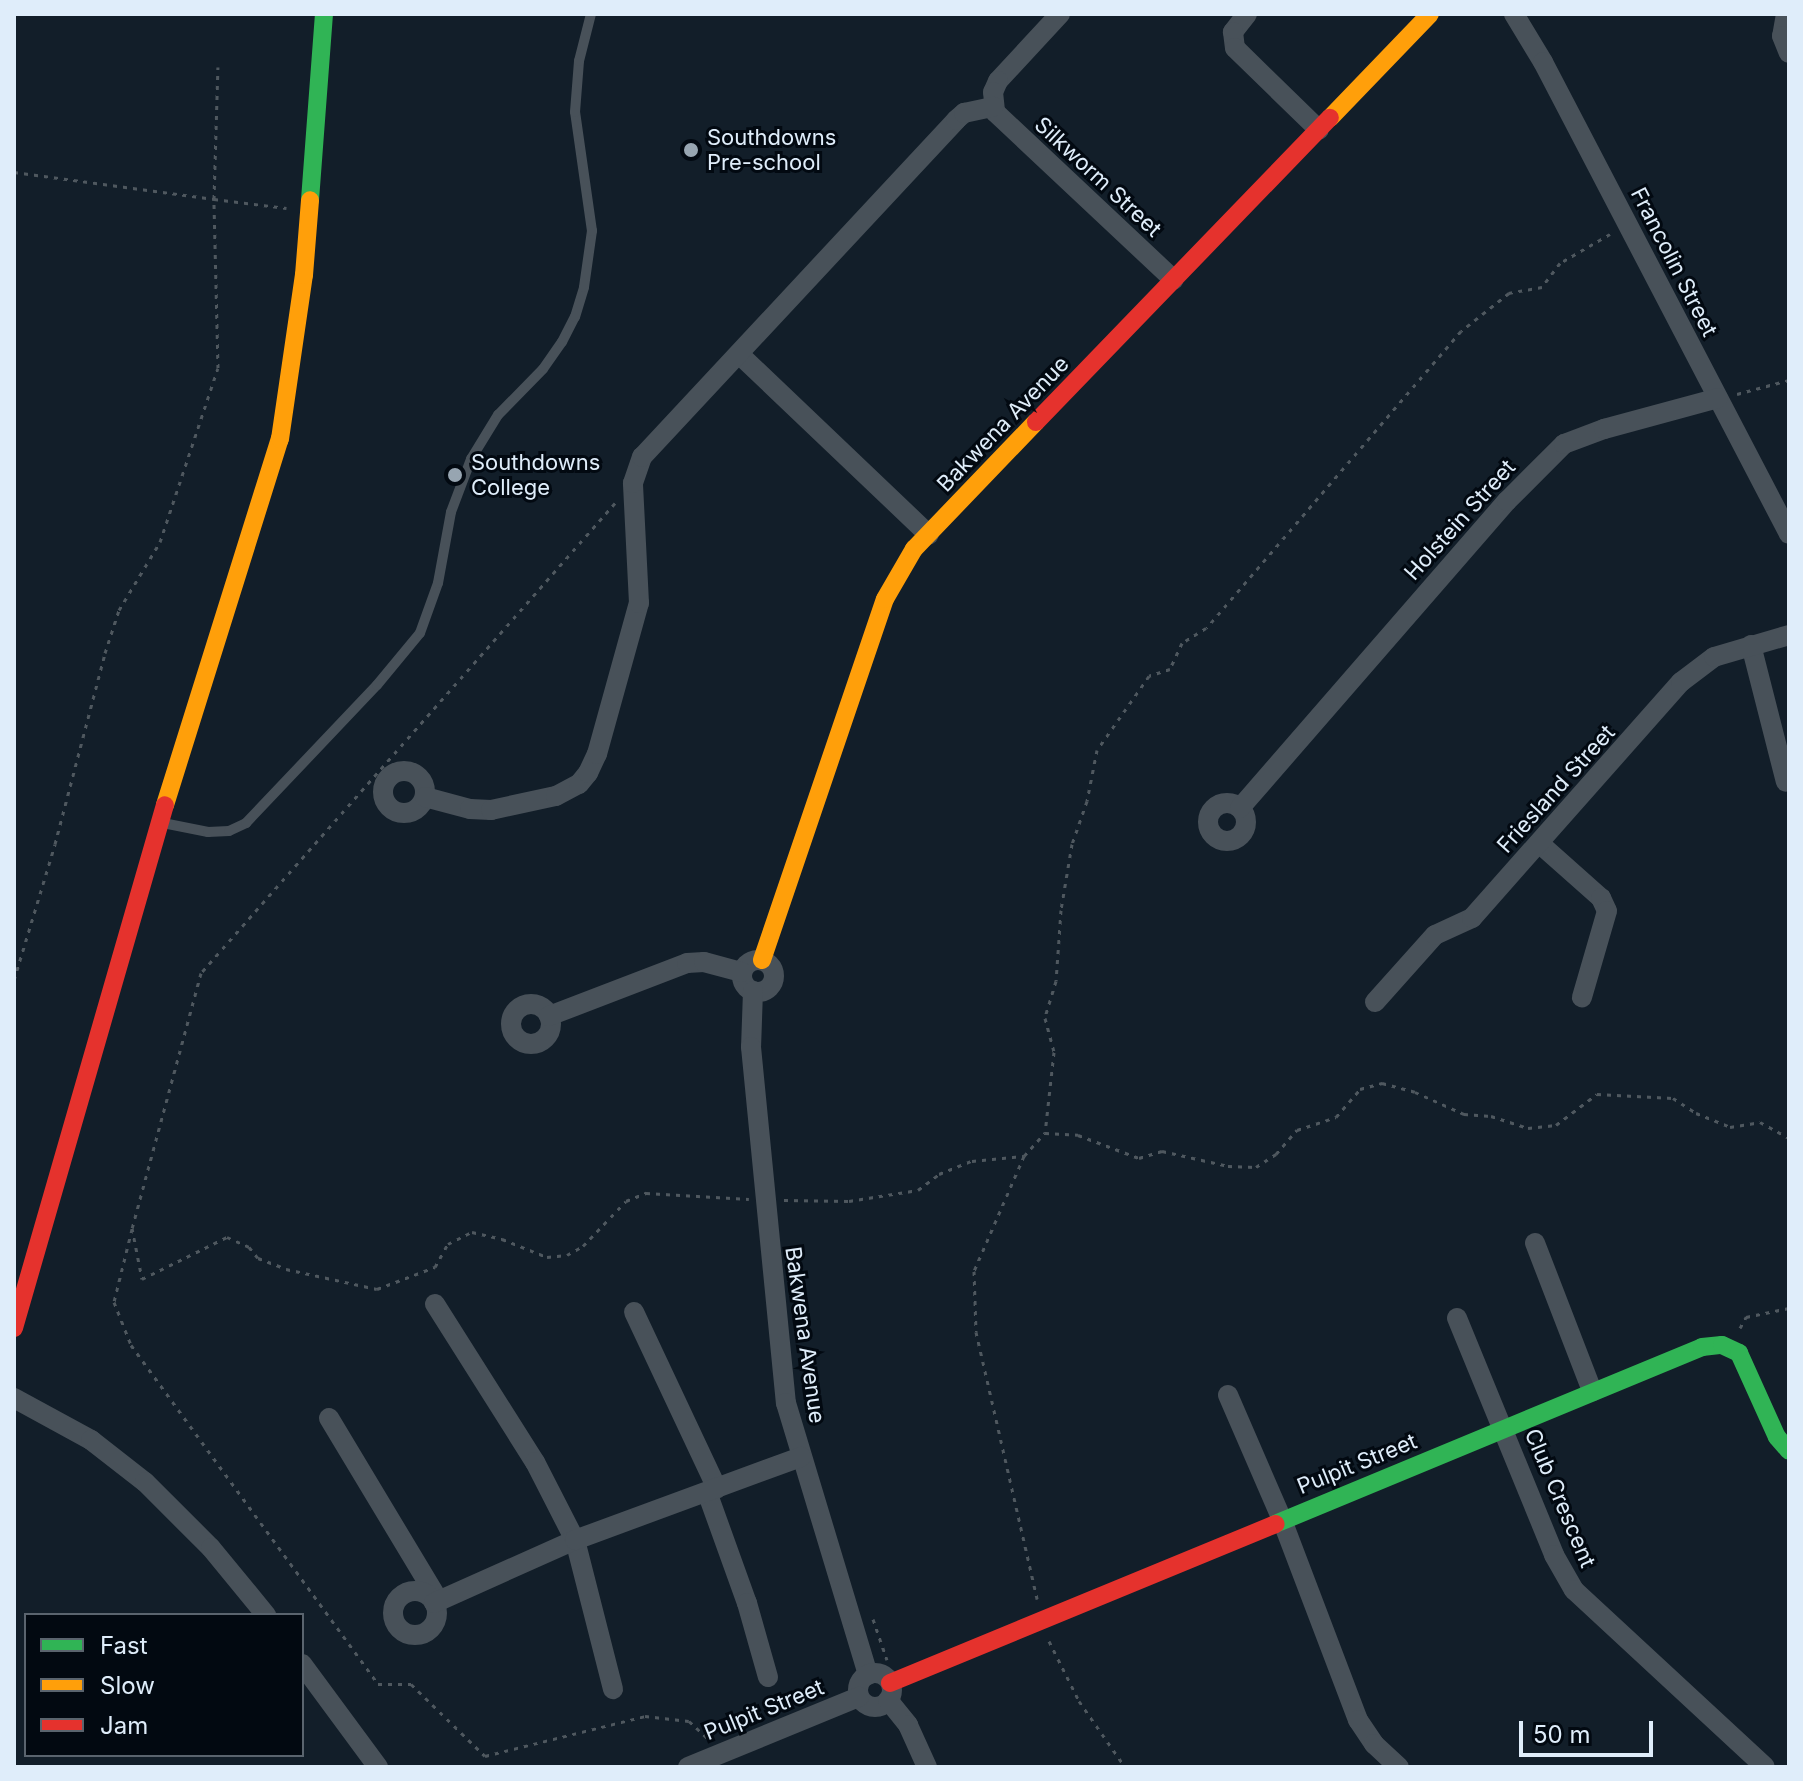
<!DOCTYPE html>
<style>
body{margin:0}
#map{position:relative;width:1803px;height:1781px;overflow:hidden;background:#121e29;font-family:Inter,sans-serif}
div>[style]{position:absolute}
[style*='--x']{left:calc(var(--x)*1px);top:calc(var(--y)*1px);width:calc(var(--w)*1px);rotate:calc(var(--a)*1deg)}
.path>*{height:3px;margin-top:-1.5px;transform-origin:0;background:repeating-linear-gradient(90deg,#4f585f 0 4px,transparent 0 10px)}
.lane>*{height:10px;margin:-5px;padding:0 5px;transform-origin:5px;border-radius:5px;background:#485159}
.street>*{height:20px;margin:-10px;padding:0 10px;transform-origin:10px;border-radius:10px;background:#485159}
.street>.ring{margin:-10px;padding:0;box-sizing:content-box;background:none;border:20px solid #485159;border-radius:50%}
.fast>*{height:18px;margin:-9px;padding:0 9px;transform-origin:9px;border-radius:9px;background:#30b455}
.slow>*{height:18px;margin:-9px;padding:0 9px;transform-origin:9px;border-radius:9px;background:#ff9f0a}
.jam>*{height:18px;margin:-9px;padding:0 9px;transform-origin:9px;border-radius:9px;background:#e5322d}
.dots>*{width:22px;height:22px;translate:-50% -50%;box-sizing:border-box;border:4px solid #020911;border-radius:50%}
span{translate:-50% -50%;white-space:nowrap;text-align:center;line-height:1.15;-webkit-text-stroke:6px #020911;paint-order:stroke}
.poi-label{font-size:22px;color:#dfedfa}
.left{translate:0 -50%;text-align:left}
.street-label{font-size:22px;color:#dfedfa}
.frame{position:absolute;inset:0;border:16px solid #dfedfa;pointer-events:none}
.legend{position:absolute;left:24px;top:1613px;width:280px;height:144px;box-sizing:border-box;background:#020911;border:2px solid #5a646e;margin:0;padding:10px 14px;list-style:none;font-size:24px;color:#dfedfa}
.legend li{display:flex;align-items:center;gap:16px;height:40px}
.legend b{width:40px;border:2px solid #5a646e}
.scale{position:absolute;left:1519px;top:1721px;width:134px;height:36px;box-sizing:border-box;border:4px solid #dfedfa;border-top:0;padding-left:10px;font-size:24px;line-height:28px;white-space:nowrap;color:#dfedfa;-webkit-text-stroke:6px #020911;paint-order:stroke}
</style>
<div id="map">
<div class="path">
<i style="--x:14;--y:172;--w:202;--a:7.7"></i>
<i style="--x:214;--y:199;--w:132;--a:-88.3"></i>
<i style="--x:1610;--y:234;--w:58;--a:149.9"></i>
<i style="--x:1560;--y:263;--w:30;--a:127"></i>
<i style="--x:1542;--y:287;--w:34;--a:170"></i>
<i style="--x:1509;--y:293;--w:61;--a:141.6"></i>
<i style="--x:1461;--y:331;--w:391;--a:130.6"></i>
<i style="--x:1206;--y:628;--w:28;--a:148"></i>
<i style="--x:1182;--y:643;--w:29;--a:115"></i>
<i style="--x:1170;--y:669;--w:22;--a:162"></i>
<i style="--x:1149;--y:676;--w:90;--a:125.1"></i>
<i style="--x:1097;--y:750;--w:52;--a:101.1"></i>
<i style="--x:1087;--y:801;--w:46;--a:109.2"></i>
<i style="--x:1072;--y:844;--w:67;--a:99.5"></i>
<i style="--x:1061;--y:910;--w:71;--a:94"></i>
<i style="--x:1056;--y:981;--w:39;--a:107"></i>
<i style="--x:1045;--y:1018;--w:35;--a:75"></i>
<i style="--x:1054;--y:1052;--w:81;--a:96.3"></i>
<i style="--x:1045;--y:1133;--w:33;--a:3"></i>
<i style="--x:1078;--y:1135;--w:65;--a:20.7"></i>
<i style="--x:1139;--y:1158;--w:24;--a:-17"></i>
<i style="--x:1162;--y:1151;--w:68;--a:12.8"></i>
<i style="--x:1228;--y:1166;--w:28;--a:2"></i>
<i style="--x:1256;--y:1167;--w:24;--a:-33"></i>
<i style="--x:1276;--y:1154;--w:32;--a:-49"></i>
<i style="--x:1297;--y:1130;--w:41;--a:-18.4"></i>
<i style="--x:1336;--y:1117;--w:37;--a:-49"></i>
<i style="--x:1360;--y:1089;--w:23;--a:-15"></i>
<i style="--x:1382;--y:1083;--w:34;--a:15"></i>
<i style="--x:1415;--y:1092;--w:54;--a:24.2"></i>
<i style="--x:1464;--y:1114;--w:27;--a:4"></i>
<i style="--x:1491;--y:1116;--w:39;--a:18"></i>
<i style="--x:1528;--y:1128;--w:28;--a:-6"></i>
<i style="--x:1556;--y:1125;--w:51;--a:-37.1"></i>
<i style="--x:1597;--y:1094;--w:76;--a:3"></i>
<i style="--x:1673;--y:1098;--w:27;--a:33"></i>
<i style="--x:1696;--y:1113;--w:37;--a:22"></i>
<i style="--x:1730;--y:1127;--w:30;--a:-9"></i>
<i style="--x:1760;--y:1122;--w:33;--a:29"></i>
<i style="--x:1737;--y:394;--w:54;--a:-15.1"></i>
<i style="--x:615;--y:503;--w:626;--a:131.38"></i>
<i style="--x:201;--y:973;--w:264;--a:105.1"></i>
<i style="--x:132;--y:1228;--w:52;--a:78.9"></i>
<i style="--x:142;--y:1279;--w:95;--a:-26.3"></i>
<i style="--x:227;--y:1237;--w:24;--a:24"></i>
<i style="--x:249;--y:1247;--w:14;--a:51"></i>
<i style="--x:258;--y:1258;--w:30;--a:21"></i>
<i style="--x:286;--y:1269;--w:93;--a:12.4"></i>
<i style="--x:377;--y:1289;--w:62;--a:-20.8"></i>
<i style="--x:435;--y:1267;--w:26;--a:-61"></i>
<i style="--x:448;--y:1244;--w:27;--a:-27"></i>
<i style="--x:472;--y:1232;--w:31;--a:13"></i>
<i style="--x:502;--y:1239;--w:48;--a:21.8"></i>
<i style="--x:547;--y:1257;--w:20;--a:-6"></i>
<i style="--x:567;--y:1255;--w:18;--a:-29"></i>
<i style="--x:583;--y:1246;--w:62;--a:-46.3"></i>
<i style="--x:626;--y:1201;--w:22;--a:-22"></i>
<i style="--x:646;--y:1193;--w:103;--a:3.3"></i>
<i style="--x:14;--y:980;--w:142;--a:-73.2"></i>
<i style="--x:55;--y:844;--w:197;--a:-75.3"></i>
<i style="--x:105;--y:653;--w:45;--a:-72"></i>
<i style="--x:119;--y:610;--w:79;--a:-58.9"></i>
<i style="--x:160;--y:542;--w:183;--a:-71.6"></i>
<i style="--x:218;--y:368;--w:169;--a:-91.4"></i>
<i style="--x:214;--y:199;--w:73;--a:7.1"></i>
<i style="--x:1024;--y:1156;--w:125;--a:113.5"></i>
<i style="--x:974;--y:1271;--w:61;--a:88.1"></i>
<i style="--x:976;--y:1332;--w:274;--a:77.1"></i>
<i style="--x:784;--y:1200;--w:65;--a:0.9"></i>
<i style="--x:849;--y:1201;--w:70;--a:-9.1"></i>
<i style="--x:918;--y:1190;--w:26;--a:-37"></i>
<i style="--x:939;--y:1174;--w:35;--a:-22"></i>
<i style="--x:972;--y:1161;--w:52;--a:-5.5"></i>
<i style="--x:1024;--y:1156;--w:31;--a:-48"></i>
<i style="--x:132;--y:1229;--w:75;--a:103.9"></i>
<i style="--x:114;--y:1302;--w:46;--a:68.4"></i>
<i style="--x:131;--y:1345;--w:419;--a:53.9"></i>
<i style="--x:378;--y:1684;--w:33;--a:0"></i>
<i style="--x:411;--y:1684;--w:103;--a:44.2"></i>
<i style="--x:485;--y:1756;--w:165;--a:-14"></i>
<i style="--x:645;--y:1716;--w:44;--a:6.5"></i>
<i style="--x:689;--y:1721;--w:26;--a:43"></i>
<i style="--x:1740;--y:1328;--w:13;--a:-61"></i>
<i style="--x:1746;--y:1317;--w:44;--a:-11.8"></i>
<i style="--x:873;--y:1619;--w:43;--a:71.1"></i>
<i style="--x:1049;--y:1641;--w:67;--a:63.4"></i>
<i style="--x:1079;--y:1701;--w:80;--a:55.1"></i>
</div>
<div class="lane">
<i style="--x:163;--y:823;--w:46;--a:11.3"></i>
<i style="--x:208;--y:832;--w:21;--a:-3"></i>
<i style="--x:229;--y:831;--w:19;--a:-25"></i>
<i style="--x:246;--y:823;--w:190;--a:-46.5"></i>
<i style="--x:377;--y:685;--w:67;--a:-50.4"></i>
<i style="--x:420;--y:633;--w:53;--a:-70.2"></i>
<i style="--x:438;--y:583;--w:72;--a:-79.6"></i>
<i style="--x:451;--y:512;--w:57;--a:-69.3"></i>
<i style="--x:471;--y:459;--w:52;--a:-58.5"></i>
<i style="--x:498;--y:415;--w:64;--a:-45.6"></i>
<i style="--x:543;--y:369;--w:33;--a:-55"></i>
<i style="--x:562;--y:342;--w:28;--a:-63"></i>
<i style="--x:575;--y:317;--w:31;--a:-73"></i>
<i style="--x:584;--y:287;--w:57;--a:-81.9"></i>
<i style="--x:592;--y:231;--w:120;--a:-98.1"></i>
<i style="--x:575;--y:112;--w:51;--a:-85.5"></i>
<i style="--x:579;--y:61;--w:49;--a:-75.7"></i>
</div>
<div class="street">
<i style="--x:1060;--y:14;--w:91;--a:132.8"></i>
<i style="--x:998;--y:81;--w:12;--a:114"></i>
<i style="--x:993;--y:92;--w:20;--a:84"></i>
<i style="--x:995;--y:112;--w:245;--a:43.2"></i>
<i style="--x:1247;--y:14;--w:23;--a:128"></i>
<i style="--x:1233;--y:32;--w:16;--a:83"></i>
<i style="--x:1235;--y:48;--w:117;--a:44.3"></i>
<i style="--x:1514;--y:14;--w:56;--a:58.9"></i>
<i style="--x:1543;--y:62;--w:532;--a:62.47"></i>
<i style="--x:1786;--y:14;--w:22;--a:100"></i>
<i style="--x:1782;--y:36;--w:18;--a:68"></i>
<i style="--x:739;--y:354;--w:262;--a:43.6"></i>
<i style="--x:1751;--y:645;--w:141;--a:75.7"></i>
<i class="ring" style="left:383px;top:771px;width:22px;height:22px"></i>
<i style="--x:425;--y:797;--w:47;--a:14.9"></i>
<i style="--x:470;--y:809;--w:21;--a:3"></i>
<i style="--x:491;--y:810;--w:66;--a:-12.2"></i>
<i style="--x:556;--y:796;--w:26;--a:-28"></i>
<i style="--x:579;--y:784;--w:14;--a:-51"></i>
<i style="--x:588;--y:773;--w:21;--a:-65"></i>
<i style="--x:597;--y:754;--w:157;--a:-74.5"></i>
<i style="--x:639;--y:603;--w:120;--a:-92.9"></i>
<i style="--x:633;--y:483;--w:28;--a:-71"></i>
<i style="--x:642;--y:457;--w:461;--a:-47"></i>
<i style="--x:956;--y:120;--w:11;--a:-41"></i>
<i style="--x:964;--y:113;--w:30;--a:-12"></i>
<i class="ring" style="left:1208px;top:803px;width:18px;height:18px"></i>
<i style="--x:1240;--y:808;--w:407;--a:-49"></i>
<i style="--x:1507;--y:501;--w:81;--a:-45"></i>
<i style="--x:1564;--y:444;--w:43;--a:-20.6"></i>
<i style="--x:1604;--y:429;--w:118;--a:-15.2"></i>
<i style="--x:1539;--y:843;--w:83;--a:41.6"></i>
<i style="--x:1601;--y:898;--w:14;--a:65"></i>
<i style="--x:1607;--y:911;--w:90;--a:106.2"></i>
<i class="ring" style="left:742px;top:960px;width:12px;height:12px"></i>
<i style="--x:753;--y:991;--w:56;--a:92"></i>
<i style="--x:751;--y:1047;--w:358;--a:84.4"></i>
<i style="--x:786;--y:1403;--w:284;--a:73.2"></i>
<i style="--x:1375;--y:1002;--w:90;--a:-48.2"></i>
<i style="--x:1435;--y:935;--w:41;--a:-24.7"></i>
<i style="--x:1472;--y:918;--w:315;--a:-48.5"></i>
<i style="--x:1681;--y:682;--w:41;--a:-37.1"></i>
<i style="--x:1714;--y:657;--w:78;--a:-16.3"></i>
<i class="ring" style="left:511px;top:1004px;width:20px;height:20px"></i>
<i style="--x:549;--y:1016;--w:148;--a:-21"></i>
<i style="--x:687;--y:963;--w:17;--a:-3"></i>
<i style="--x:704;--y:962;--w:39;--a:15"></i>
<i style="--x:1535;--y:1243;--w:159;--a:68.9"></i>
<i style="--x:435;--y:1304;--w:187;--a:57.7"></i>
<i style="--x:535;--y:1462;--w:88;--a:62.9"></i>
<i style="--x:575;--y:1540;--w:154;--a:75.7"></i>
<i style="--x:634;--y:1312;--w:195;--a:64.8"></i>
<i style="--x:1457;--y:1318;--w:256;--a:67.7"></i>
<i style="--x:1554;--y:1555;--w:40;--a:60.3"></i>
<i style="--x:1574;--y:1590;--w:260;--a:42.8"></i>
<i style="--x:1228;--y:1395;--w:136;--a:66.6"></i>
<i style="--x:1282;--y:1520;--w:214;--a:69.2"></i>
<i style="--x:1358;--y:1720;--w:29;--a:56"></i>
<i style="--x:1374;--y:1744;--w:34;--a:43"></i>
<i style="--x:14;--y:1398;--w:88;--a:28.6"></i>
<i style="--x:91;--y:1440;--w:68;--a:37.9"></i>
<i style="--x:145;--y:1482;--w:93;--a:45"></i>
<i style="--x:211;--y:1548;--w:87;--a:50.6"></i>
<i style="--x:329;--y:1418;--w:214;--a:59"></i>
<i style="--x:707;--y:1492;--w:118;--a:70.2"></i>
<i style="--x:747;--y:1603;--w:77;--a:74.2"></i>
<i class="ring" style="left:393px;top:1591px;width:24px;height:24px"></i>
<i style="--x:434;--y:1603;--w:154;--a:-24.1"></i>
<i style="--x:575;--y:1540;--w:241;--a:-20.2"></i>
<i style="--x:302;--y:1664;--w:128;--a:53.6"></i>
<i class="ring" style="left:858px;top:1673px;width:14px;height:14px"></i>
<i style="--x:888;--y:1700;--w:32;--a:51"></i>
<i style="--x:908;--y:1725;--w:46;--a:65.7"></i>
<i style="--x:688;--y:1767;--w:185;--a:-22.3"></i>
</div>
<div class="fast">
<i style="--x:310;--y:200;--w:187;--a:-85.7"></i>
<i style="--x:1275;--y:1524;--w:462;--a:-22.5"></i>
<i style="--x:1702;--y:1347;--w:20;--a:-6"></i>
<i style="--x:1722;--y:1345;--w:19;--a:25"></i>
<i style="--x:1739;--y:1353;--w:92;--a:65.7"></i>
<i style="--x:1777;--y:1437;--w:18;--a:49"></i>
</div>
<div class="slow">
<i style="--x:1330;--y:118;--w:144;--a:-46.1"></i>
<i style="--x:165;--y:805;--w:384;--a:-72.6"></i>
<i style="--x:280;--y:439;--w:166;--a:-81.7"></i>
<i style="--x:304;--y:275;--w:75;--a:-85.4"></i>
<i style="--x:762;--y:960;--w:381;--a:-71.2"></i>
<i style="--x:885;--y:599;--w:58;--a:-59.9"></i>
<i style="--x:914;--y:549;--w:176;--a:-46.2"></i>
</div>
<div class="jam">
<i style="--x:1036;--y:422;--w:423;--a:-46"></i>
<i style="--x:14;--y:1328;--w:544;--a:-73.9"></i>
<i style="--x:890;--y:1683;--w:417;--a:-22.4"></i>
</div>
<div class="dots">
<i style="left:691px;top:150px;background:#97a5b1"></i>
<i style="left:455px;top:475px;background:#97a5b1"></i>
</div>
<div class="poi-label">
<span class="left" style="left:707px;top:150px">Southdowns<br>Pre-school</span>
<span class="left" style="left:471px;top:475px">Southdowns<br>College</span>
</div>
<div class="street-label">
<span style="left:1098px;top:177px;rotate:43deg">Silkworm Street</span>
<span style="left:1674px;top:262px;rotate:63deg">Francolin Street</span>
<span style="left:1003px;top:424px;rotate:-46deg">Bakwena Avenue</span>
<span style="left:1460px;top:520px;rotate:-48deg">Holstein Street</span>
<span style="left:1556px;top:789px;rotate:-48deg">Friesland Street</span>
<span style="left:805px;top:1335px;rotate:82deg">Bakwena Avenue</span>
<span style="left:1357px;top:1464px;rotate:-22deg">Pulpit Street</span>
<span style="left:1560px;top:1498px;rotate:67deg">Club Crescent</span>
<span style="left:764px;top:1710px;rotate:-22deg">Pulpit Street</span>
</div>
<div class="frame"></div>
<ul class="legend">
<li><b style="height:10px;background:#30b455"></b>Fast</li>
<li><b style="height:10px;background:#ff9f0a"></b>Slow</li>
<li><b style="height:10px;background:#e5322d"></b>Jam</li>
</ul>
<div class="scale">50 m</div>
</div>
